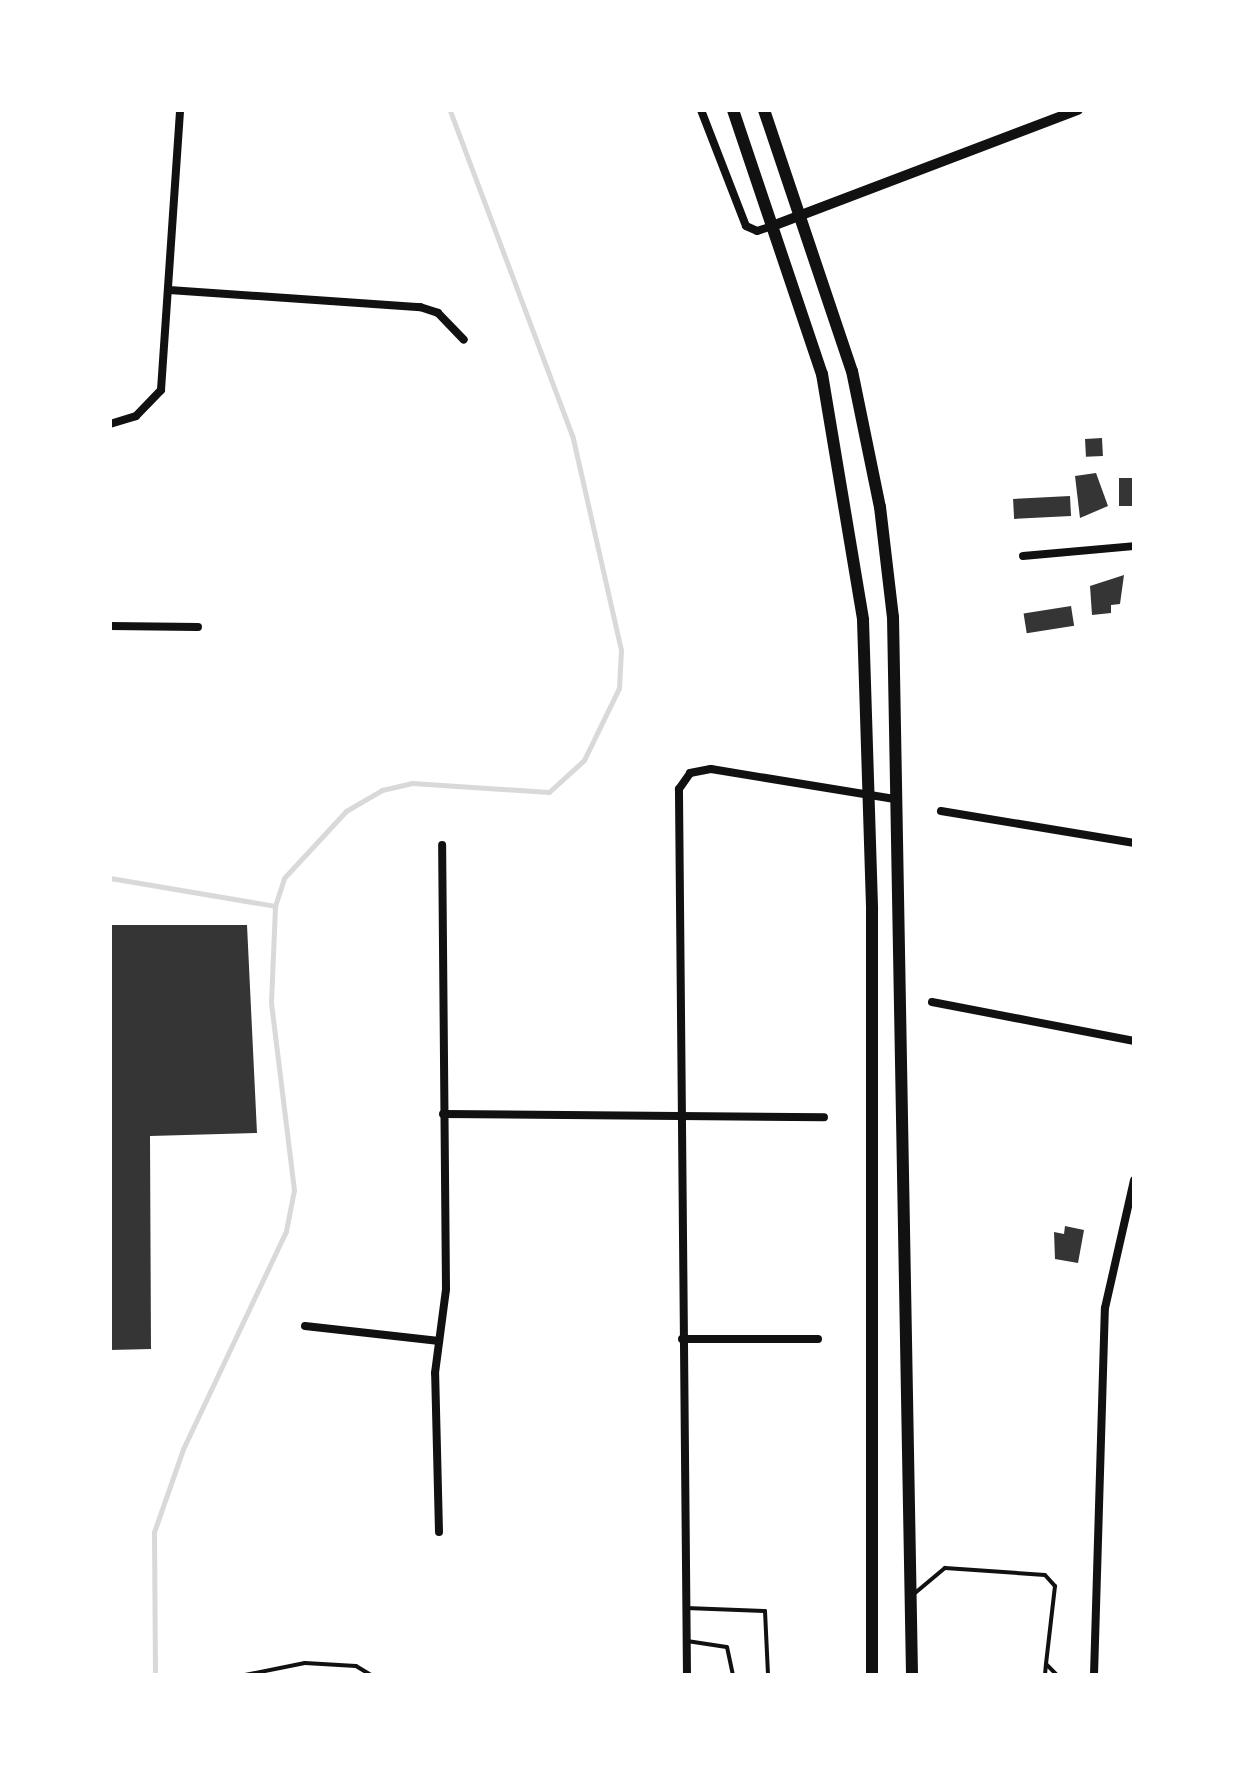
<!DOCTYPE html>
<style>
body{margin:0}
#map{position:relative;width:1244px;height:1785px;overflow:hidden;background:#fff;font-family:Manrope,sans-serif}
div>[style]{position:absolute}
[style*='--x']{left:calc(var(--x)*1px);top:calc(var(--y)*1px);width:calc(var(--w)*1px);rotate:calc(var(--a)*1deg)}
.stream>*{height:5px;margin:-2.5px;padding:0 2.5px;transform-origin:2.5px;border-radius:2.5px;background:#d9d9d9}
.building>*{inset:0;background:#353535;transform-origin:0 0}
.service>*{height:4px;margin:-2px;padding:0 2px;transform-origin:2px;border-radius:2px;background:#111}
.minor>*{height:8px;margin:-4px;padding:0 4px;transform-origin:4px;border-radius:4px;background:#111}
.tertiary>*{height:10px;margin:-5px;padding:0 5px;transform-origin:5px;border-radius:5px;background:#111}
.primary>*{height:12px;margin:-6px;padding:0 6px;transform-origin:6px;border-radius:6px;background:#111}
span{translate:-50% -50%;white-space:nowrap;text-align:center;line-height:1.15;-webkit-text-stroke:10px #fff;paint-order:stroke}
.frame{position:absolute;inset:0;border:112px solid #fff;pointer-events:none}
</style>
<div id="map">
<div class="stream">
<i style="--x:110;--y:878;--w:167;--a:9.6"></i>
<i style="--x:155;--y:1675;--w:143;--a:-90.4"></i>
<i style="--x:154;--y:1532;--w:88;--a:-70.7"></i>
<i style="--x:183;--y:1449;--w:241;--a:-64.7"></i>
<i style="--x:286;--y:1231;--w:42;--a:-79"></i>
<i style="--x:294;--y:1190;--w:189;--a:-97"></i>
<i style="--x:271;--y:1002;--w:96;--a:-87.6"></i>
<i style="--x:275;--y:906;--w:29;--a:-72"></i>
<i style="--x:284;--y:878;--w:91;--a:-47.2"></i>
<i style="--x:346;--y:811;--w:42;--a:-30.3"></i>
<i style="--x:382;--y:790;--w:31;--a:-13"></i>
<i style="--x:412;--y:783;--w:137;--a:3.8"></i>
<i style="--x:549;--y:792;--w:47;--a:-42.4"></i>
<i style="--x:584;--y:760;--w:80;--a:-64.1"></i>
<i style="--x:619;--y:688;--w:38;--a:-87"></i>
<i style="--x:621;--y:650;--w:217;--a:-102.8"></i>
<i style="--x:573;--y:438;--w:350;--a:-110.6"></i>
</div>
<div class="building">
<i style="left:1102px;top:438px;width:18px;height:17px;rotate:87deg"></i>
<i style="clip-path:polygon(1096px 473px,1108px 506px,1080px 518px,1075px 476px)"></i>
<i style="left:1134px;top:478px;width:28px;height:15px;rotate:90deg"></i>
<i style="left:1070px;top:496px;width:20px;height:57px;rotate:87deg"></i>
<i style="clip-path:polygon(1124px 575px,1120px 604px,1111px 605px,1111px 613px,1092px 615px,1090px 586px)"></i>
<i style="left:1071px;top:606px;width:20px;height:48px;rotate:81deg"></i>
<i style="clip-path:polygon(110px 925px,247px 925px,257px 1133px,150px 1136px,151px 1349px,110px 1350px)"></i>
<i style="clip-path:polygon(1065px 1226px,1084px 1230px,1078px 1263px,1055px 1259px,1054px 1232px,1064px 1234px)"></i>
</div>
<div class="service">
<i style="--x:915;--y:1593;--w:39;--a:-40"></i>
<i style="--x:945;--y:1568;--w:100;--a:4"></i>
<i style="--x:1045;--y:1575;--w:15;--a:48"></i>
<i style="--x:1055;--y:1586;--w:79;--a:96.6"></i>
<i style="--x:1046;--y:1664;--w:16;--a:45"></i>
<i style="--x:686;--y:1608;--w:79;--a:2.2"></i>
<i style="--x:765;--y:1611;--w:64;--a:87.3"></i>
<i style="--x:687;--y:1641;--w:40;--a:8.5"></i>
<i style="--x:727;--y:1647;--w:29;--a:78"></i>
<i style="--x:245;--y:1675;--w:61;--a:-11.3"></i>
<i style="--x:305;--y:1663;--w:51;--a:3.4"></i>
<i style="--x:356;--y:1666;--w:17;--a:31"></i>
<i style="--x:1045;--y:1675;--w:11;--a:-85"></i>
</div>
<div class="minor">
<i style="--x:701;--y:110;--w:124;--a:68.8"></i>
<i style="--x:746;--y:226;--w:12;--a:24"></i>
<i style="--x:757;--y:231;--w:19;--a:-18"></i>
<i style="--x:169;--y:290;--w:252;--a:3.9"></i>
<i style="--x:420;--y:307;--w:19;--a:18"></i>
<i style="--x:438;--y:313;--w:37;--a:46"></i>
<i style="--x:110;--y:424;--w:27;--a:-17"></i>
<i style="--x:136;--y:416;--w:36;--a:-46"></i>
<i style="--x:161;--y:390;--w:281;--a:-86.1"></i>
<i style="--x:1023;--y:556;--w:111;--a:-5.1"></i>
<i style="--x:110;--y:626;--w:88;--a:0.7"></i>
<i style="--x:941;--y:811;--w:196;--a:9.4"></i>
<i style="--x:932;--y:1002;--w:206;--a:10.9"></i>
<i style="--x:443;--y:1114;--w:381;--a:0.5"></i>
<i style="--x:305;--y:1326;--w:135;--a:6.4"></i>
<i style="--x:682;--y:1339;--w:136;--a:0"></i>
<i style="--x:439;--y:1532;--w:159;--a:-91.4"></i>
<i style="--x:435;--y:1373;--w:85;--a:-82.5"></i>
<i style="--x:446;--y:1289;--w:444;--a:-90.5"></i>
<i style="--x:687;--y:1675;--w:886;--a:-90.52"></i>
<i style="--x:679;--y:789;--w:19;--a:-55"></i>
<i style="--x:690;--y:773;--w:21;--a:-11"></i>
<i style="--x:711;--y:769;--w:186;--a:9.3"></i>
<i style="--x:1094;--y:1675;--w:367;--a:-88.3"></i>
<i style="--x:1105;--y:1308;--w:131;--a:-77.2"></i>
</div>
<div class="tertiary">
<i style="--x:775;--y:225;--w:324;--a:-20.8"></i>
</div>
<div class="primary">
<i style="--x:733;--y:110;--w:279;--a:71.4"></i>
<i style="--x:822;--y:374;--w:249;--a:80.5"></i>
<i style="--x:863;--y:620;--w:290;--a:88.2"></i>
<i style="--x:872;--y:910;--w:765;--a:90"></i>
<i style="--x:764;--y:110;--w:275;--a:71.4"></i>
<i style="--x:852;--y:371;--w:139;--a:78.4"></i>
<i style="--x:880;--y:507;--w:111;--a:83.3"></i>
<i style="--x:893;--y:617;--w:1058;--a:88.97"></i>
</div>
<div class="frame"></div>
</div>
